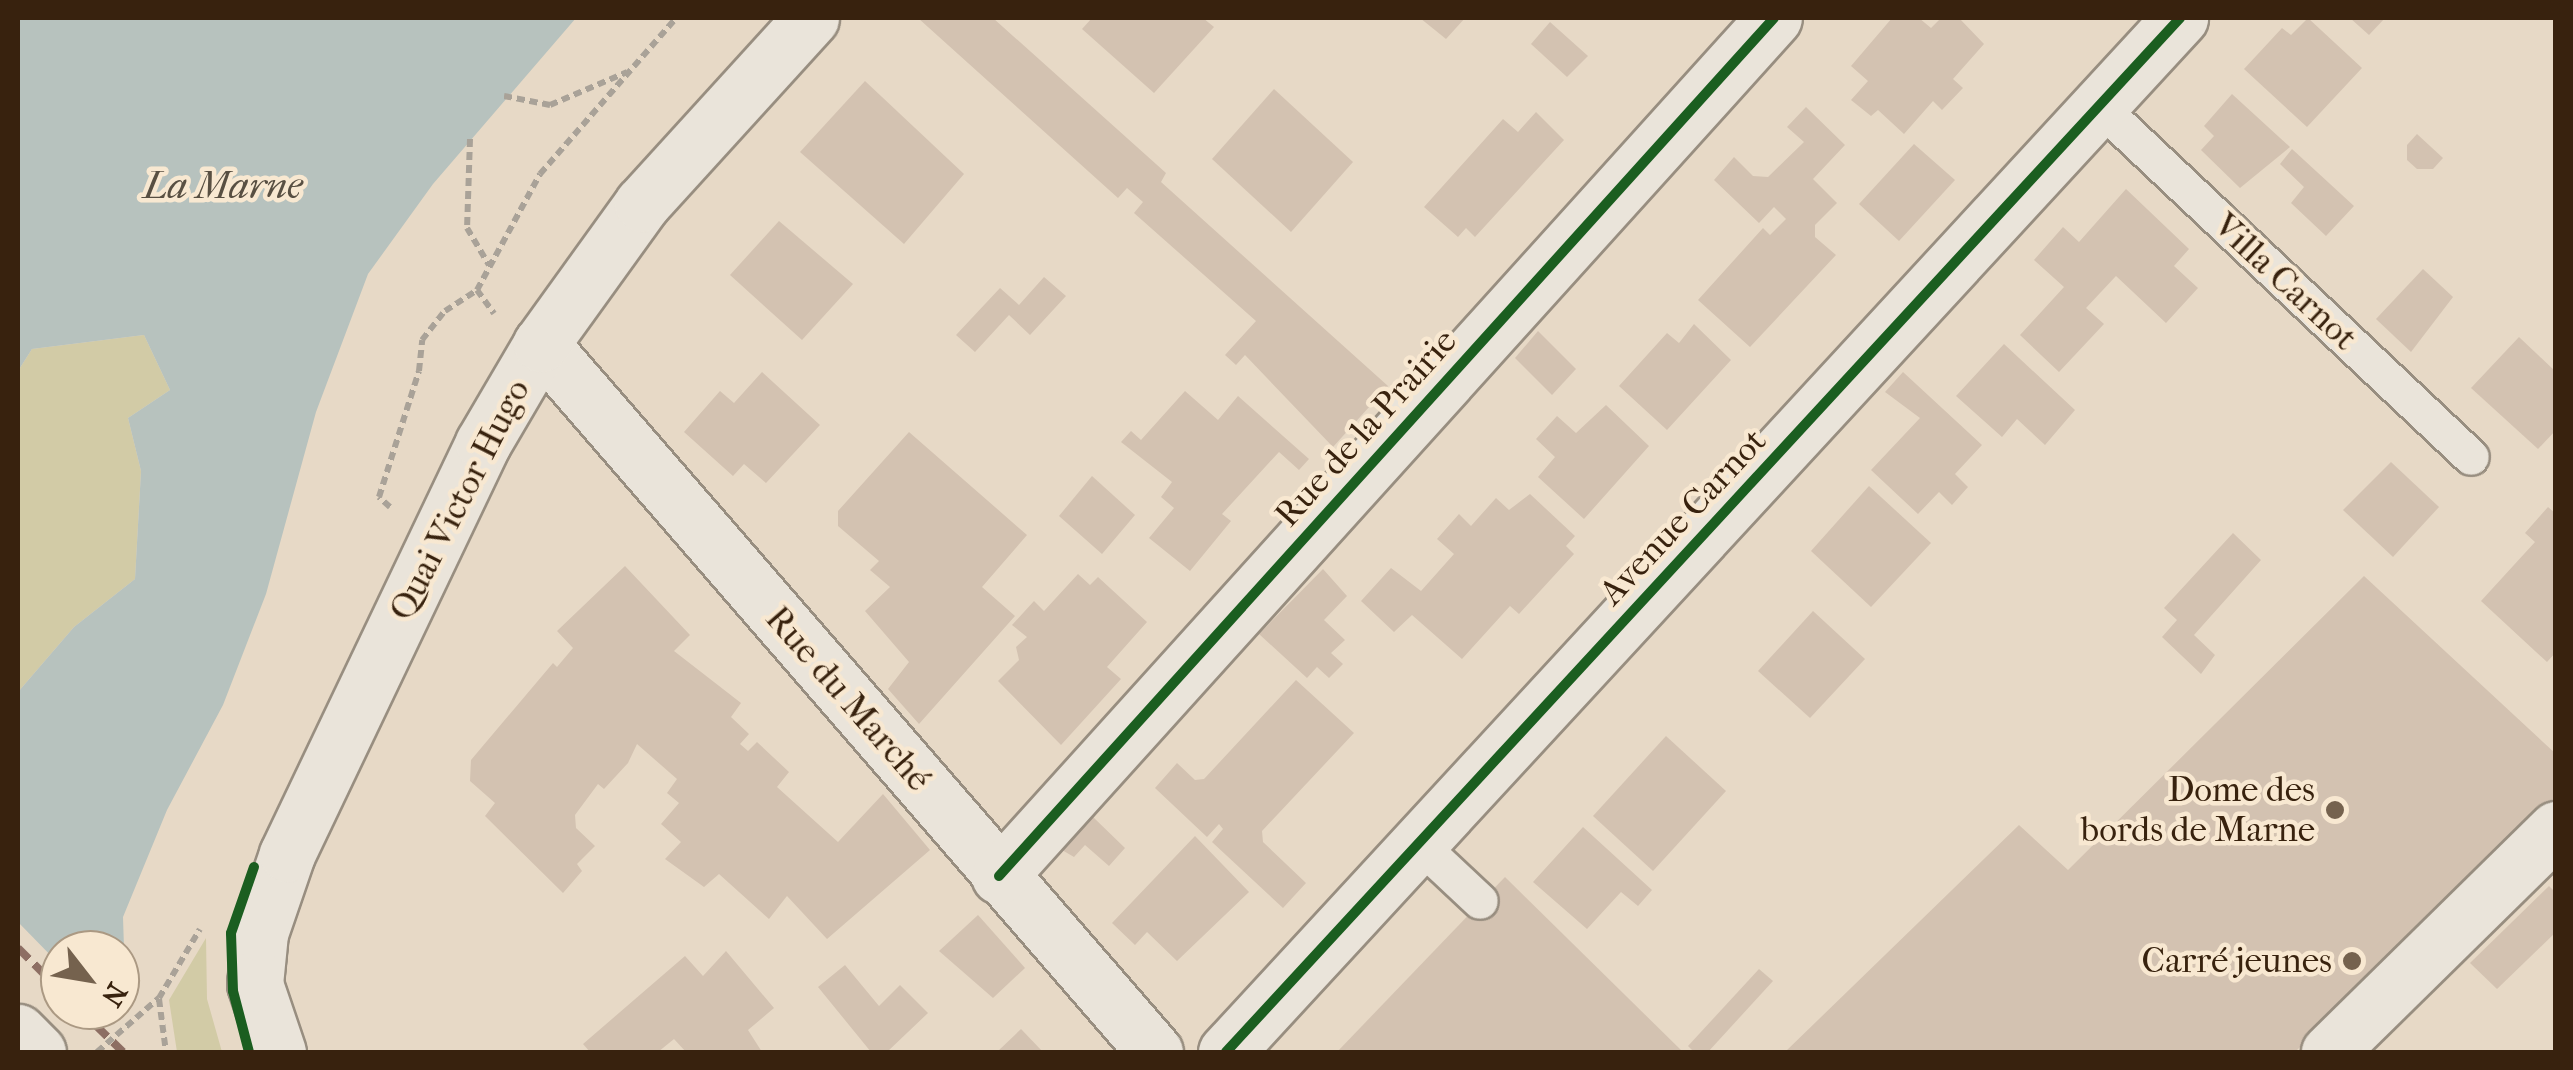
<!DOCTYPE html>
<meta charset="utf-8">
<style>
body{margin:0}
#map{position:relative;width:2573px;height:1070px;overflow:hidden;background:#e7d9c6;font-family:"IM FELL French Canon",serif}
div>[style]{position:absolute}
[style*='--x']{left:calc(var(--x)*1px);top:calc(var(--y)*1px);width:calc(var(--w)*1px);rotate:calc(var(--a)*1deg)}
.green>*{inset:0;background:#d2cba6}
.water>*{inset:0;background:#b7c2be}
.pier>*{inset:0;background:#e7d9c6}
.building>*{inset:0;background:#d3c2b1}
.path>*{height:6px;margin-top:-3px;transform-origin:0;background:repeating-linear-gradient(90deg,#a9a298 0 8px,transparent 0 13px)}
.roads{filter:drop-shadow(2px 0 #988e80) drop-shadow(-2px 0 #988e80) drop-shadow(0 2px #988e80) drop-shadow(0 -2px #988e80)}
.lane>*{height:35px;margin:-17.5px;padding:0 17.5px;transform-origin:17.5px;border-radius:17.5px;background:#eae4da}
.street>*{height:55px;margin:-27.5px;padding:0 27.5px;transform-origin:27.5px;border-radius:27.5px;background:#eae4da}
.secondary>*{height:55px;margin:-27.5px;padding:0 27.5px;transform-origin:27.5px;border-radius:27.5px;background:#eae4da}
.quiet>*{height:8px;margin-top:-4px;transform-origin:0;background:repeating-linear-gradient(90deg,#8d6e63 0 15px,transparent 0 23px)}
.cycleway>*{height:10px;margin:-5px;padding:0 5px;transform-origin:5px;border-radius:5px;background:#1b5e20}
.dots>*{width:28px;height:28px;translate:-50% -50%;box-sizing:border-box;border:5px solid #f8e8d1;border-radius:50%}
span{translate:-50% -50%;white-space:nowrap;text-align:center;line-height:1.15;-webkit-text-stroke:9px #f8e8d1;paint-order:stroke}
.street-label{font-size:35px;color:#38220e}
.poi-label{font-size:35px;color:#38220e}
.right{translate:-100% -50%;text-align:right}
.water-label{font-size:38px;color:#584f42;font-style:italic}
.frame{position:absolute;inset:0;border:20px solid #38220e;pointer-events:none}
.north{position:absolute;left:40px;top:930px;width:100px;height:100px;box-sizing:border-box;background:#f8e8d1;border:2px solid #ab9983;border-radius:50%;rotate:121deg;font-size:28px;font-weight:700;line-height:40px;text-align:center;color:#38220e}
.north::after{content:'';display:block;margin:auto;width:35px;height:45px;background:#75624e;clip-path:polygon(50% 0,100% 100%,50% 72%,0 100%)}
</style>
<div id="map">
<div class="green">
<div style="clip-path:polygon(144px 335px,170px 390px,128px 418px,141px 471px,135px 579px,74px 627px,18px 692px,18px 371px,32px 349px)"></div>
<div style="clip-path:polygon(206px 938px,207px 999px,222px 1052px,177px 1052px,169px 1000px)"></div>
</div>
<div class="water">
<div style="clip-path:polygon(18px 18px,576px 18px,433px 184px,368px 274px,316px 412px,266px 594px,223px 705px,167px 810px,123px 917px,125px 979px,120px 985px,120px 950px,60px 950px,60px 1010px,18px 1052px,18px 692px,74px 627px,135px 579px,141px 471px,128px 418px,170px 390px,144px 335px,32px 349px,18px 371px)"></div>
</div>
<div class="pier">
<div style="clip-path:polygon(18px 922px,60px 965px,60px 1010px,105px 1010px,71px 1052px,18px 1052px)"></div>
</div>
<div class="building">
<div style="clip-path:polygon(918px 18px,993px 18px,1166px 173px,1161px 182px,1388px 386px,1333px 447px,1245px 355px,1236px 365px,1225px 355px,1256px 321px,1134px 213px,1143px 202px,1127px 188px,1118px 198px)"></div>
<div style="clip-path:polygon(1092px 18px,1203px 18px,1214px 27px,1154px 93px,1082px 29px)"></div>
<div style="clip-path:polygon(1420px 18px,1465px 18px,1446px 39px)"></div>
<div style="clip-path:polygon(1892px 18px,1919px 18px,1931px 28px,1941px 18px,1959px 18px,1984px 44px,1953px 79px,1963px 88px,1942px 110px,1933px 101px,1904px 134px,1878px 110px,1871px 116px,1851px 100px,1868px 81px,1851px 66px)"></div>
<div style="clip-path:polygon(2308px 18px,2362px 68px,2307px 127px,2244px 69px,2282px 28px,2291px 35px)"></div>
<div style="clip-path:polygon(2350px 18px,2385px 18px,2369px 35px)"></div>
<div style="clip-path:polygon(1550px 22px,1588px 56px,1567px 77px,1531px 44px)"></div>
<div style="clip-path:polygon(865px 81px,964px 174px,904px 244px,800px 152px)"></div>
<div style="clip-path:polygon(1274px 89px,1353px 162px,1291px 232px,1212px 159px)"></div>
<div style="clip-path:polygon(2232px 94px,2290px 147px,2240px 188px,2201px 150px,2214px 136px,2204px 126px)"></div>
<div style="clip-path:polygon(1806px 107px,1845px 145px,1813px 179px,1837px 203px,1815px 225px,1815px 237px,1836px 255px,1750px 347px,1698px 300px,1763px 228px,1770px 235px,1786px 219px,1774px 207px,1759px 223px,1714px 180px,1734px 157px,1753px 176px,1768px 177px,1804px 142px,1787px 127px)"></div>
<div style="clip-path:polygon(1536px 112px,1564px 140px,1475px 237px,1466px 228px,1458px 237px,1424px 207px,1503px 119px,1518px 132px)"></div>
<div style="clip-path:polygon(2417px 134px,2443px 158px,2433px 169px,2417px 169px,2407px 160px,2407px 145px)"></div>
<div style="clip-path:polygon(1914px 144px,1955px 180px,1899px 241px,1859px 204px)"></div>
<div style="clip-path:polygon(2292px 149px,2354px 206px,2326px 236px,2291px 203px,2304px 187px,2280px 164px)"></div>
<div style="clip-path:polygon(2126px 189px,2189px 249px,2174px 266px,2198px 288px,2166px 323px,2116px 276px,2086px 308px,2104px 324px,2059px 372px,2020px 335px,2064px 287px,2034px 260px,2063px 227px,2079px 242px)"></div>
<div style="clip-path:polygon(779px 221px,853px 284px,802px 340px,730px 275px)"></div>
<div style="clip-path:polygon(2423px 269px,2453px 297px,2411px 352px,2376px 319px)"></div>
<div style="clip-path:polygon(1044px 277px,1066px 296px,1030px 335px,1009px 315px,975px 352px,956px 335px,1000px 288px,1019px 305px)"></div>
<div style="clip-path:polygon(1694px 324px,1731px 360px,1667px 430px,1619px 386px,1667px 333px,1679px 343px)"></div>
<div style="clip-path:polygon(1538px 331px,1576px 369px,1552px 395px,1515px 358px)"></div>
<div style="clip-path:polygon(2519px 337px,2556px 372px,2556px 430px,2538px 449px,2471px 388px)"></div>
<div style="clip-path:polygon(2004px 344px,2075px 410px,2045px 445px,2017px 419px,2002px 437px,1956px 396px)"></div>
<div style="clip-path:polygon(762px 372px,820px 425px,766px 483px,744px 464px,733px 476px,684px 432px,720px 391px,734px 403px)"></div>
<div style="clip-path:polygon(1903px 372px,1982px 445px,1955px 474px,1968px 487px,1952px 505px,1939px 492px,1918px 514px,1871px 470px,1920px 418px,1885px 392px)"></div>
<div style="clip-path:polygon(1185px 391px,1218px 420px,1238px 396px,1309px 459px,1299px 470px,1279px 452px,1222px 514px,1231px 521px,1190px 571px,1149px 538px,1174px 508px,1161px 497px,1172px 482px,1121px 442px,1131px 431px,1141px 440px)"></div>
<div style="clip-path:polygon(1606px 405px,1649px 446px,1584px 519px,1538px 477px,1555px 457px,1536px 439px,1557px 416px,1576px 433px)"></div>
<div style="clip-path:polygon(909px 432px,1027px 535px,982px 587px,1015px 616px,919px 724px,888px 689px,909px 662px,865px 611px,890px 587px,870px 570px,879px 561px,838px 526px,838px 511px)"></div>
<div style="clip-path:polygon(2391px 462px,2439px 507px,2393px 557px,2343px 510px)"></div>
<div style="clip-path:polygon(1092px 476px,1135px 515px,1102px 554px,1059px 516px)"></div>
<div style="clip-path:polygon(1869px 486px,1931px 543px,1871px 607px,1811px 551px)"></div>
<div style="clip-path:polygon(1530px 494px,1575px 536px,1566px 546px,1574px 554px,1519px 614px,1510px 606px,1462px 659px,1412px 615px,1394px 632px,1361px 601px,1391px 568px,1421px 591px,1454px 554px,1437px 539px,1459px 514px,1471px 526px,1496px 498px,1509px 510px)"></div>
<div style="clip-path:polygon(2548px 507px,2556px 514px,2556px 652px,2547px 662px,2481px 601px,2535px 542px,2525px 533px)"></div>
<div style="clip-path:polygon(2233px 533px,2261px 560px,2194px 635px,2215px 655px,2201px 674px,2162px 637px,2177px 620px,2164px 608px)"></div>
<div style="clip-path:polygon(625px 566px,690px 635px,674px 651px,741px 703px,731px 717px,749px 734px,740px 744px,748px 751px,757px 742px,789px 772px,777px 787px,838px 842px,883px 794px,930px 850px,827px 939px,787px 896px,769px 919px,719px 874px,704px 887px,665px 859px,681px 842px,661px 824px,679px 803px,667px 793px,677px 779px,637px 744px,628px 763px,604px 789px,598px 784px,575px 815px,576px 828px,595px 846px,577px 864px,582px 871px,563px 893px,485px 816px,495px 803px,470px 781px,471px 760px,553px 663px,557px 667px,573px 648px,557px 631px)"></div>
<div style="clip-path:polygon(1323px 569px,1347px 596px,1324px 620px,1345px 640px,1331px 653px,1343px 664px,1329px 678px,1317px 667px,1307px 678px,1259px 634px)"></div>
<div style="clip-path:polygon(1078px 574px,1090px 585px,1098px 577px,1147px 622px,1107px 667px,1121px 679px,1061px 745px,998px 681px,1019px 660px,1016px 647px,1027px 637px,1012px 625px,1034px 601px,1044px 611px)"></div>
<div style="clip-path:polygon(2364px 576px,2556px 754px,2556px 796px,2295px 1052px,1785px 1052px,2019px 825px,2068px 870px)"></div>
<div style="clip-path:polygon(1813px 611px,1865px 659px,1810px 718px,1758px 671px)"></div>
<div style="clip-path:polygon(1296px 680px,1354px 733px,1262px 831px,1263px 842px,1306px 883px,1283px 908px,1212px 842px,1223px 829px,1219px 824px,1207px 837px,1155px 788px,1177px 763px,1195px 780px,1204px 779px)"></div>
<div style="clip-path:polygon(1666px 736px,1726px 791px,1653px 871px,1593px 816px)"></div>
<div style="clip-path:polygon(1093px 817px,1125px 848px,1109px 866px,1085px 845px,1074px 857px,1062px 850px)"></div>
<div style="clip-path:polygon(1583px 827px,1652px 890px,1638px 906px,1621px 892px,1587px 929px,1533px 882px)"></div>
<div style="clip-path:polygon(1195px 836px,1249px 892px,1177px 961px,1147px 932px,1135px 945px,1112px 923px)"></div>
<div style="clip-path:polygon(1505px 877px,1683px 1052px,1337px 1052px)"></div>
<div style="clip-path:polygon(2549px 886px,2556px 893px,2556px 932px,2497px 989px,2470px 963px)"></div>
<div style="clip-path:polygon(978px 915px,1025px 968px,993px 998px,939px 951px)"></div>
<div style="clip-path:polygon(726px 951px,774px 1008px,748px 1030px,762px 1052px,686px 1052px,674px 1039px,658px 1052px,590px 1052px,583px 1044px,685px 956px,703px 976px)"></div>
<div style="clip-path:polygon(845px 965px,879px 1006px,900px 985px,928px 1013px,887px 1052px,871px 1052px,818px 987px)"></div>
<div style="clip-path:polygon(1759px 969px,1773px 981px,1708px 1052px,1694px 1052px,1688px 1046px)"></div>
<div style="clip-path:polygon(1021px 1029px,1043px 1052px,997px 1052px)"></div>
</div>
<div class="path">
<div style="--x:504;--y:96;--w:47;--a:11.1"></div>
<div style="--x:550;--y:105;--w:84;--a:-23.2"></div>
<div style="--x:470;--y:139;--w:89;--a:91.9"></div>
<div style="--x:467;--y:228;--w:43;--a:59.3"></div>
<div style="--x:477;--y:290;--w:29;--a:54"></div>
<div style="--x:390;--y:507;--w:15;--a:-138"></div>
<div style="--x:379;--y:497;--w:132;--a:-72.4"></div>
<div style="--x:419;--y:371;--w:31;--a:-84"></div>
<div style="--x:422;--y:340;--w:37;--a:-52"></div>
<div style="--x:445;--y:311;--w:38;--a:-33"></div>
<div style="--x:477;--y:290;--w:132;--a:-61.5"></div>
<div style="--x:540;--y:174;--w:207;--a:-48.9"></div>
<div style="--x:159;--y:999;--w:53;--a:82.5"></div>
<div style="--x:97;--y:1052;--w:82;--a:-41.1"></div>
<div style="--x:159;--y:998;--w:80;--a:-59.3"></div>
</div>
<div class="roads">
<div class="lane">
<div style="--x:2099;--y:106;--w:511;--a:43.34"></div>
<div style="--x:1419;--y:844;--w:83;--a:43.1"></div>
</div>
<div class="street">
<div style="--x:541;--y:344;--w:937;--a:49.07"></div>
<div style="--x:999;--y:876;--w:1156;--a:-47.91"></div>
<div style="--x:278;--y:1052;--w:72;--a:-108.7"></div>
<div style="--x:255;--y:984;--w:51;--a:-84.4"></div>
<div style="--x:260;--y:933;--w:83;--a:-71.1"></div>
<div style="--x:287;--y:854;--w:455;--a:-64.5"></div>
<div style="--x:483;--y:443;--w:115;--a:-59.6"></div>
<div style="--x:541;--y:344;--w:173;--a:-54.2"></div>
<div style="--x:642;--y:204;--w:251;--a:-47.7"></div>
<div style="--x:1226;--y:1052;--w:1407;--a:-47.3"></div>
<div style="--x:2329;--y:1052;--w:318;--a:-44.5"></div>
</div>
<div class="secondary">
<div style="--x:18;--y:1032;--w:28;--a:45"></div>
</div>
</div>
<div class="quiet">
<div style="--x:18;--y:948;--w:59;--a:45"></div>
<div style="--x:80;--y:1010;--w:60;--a:44.3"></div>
</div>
<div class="cycleway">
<div style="--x:999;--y:876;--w:1156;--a:-47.91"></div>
<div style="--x:249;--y:1052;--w:63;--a:-104.7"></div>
<div style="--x:233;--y:991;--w:58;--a:-92"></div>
<div style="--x:231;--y:933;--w:70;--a:-70.8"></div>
<div style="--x:1226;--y:1052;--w:1407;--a:-47.3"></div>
</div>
<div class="dots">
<div style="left:2335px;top:810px;background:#75624e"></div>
<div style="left:2352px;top:961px;background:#75624e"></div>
</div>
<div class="street-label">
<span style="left:2285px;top:282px;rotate:43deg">Villa Carnot</span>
<span style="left:1366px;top:428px;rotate:-48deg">Rue de la Prairie</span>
<span style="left:460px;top:500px;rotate:-63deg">Quai Victor Hugo</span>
<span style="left:1683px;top:517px;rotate:-47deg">Avenue Carnot</span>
<span style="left:848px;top:699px;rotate:49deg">Rue du Marché</span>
</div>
<div class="poi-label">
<span class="right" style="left:2315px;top:810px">Dome des<br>bords de Marne</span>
<span class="right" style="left:2332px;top:961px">Carré jeunes</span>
</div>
<div class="water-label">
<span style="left:223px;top:186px">La Marne</span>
</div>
<div class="frame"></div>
<div class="north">N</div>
</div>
